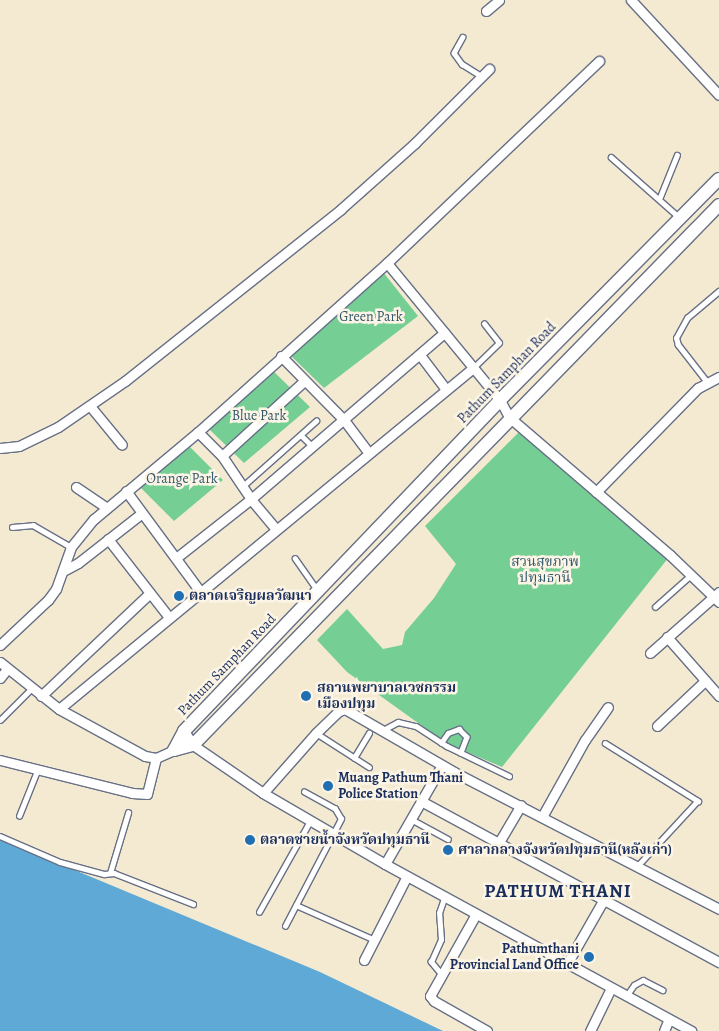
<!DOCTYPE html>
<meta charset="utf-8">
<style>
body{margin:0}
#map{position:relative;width:719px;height:1031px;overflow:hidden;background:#f4ead1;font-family:Alegreya,"Noto Serif Thai",serif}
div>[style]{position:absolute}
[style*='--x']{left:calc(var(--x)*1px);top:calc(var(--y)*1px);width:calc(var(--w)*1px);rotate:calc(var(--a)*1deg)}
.green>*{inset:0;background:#75cf95}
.water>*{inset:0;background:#5ea9d6}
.roads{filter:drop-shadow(1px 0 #677086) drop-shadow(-1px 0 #677086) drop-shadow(0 1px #677086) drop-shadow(0 -1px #677086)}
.lane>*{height:4.5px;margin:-2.25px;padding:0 2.25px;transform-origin:2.25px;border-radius:2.25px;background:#fff}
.street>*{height:9px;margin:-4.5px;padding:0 4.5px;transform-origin:4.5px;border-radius:4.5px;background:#fff}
.secondary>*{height:12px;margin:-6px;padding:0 6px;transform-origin:6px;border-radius:6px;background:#fff}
.dots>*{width:14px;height:14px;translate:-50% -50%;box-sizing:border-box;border:2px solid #fcf5e5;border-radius:50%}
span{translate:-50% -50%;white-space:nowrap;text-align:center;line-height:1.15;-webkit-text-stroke:5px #fcf5e5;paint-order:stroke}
.park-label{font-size:14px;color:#32576c}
.street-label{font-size:14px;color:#1b2f5e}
.poi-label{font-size:14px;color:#1b2f5e;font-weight:700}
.left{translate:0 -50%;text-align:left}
.right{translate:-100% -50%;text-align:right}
.district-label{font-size:19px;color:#1b2f5e;font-weight:700;letter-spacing:1px}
</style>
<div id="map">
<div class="green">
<div style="clip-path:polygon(383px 272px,418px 316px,324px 388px,286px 351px)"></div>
<div style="clip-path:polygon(270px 368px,310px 407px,244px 463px,207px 427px)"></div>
<div style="clip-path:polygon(520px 431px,669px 557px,502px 767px,446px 743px,347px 672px,317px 640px,347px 609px,383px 649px,402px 645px,405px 632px,434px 598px,456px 564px,425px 526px)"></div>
<div style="clip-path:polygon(184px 441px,223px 480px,174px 521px,137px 484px)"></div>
</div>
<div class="water">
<div style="clip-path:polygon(0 839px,320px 972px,443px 1031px,0 1031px)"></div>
</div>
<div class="roads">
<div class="lane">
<div style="--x:463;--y:37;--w:18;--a:119"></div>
<div style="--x:454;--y:53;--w:14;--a:54"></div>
<div style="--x:462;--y:64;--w:22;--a:32"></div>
<div style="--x:611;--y:157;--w:92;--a:41.5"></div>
<div style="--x:660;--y:197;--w:45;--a:-68"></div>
<div style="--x:473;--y:368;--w:36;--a:-44"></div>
<div style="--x:499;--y:343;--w:24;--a:-128"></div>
<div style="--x:706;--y:381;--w:46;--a:-127.9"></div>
<div style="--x:678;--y:345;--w:7;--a:-106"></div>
<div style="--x:676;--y:338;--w:23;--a:-61"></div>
<div style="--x:687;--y:318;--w:42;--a:-40.2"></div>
<div style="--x:301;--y:435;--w:16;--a:45"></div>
<div style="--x:243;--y:486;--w:98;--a:-41.7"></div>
<div style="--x:12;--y:527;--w:21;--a:-5"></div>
<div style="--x:33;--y:525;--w:44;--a:30.1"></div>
<div style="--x:295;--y:558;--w:38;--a:55"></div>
<div style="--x:655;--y:607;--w:48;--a:-41.6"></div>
<div style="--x:0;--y:720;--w:44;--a:-45"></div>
<div style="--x:383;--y:730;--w:17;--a:-28"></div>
<div style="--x:398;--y:722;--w:18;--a:13"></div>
<div style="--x:416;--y:726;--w:37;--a:33"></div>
<div style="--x:447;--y:746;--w:69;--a:25.8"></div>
<div style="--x:316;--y:733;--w:63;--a:32.7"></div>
<div style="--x:441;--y:743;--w:12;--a:-55"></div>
<div style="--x:448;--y:733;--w:12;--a:-20"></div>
<div style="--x:459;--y:729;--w:11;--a:45"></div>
<div style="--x:467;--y:737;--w:17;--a:111"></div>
<div style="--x:605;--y:743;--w:110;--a:31.9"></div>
<div style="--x:698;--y:801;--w:87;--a:132.7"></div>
<div style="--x:354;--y:758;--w:29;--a:-59"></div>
<div style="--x:19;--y:816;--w:48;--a:-68.2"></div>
<div style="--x:411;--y:819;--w:42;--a:28.4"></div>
<div style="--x:0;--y:836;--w:65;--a:23.4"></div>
<div style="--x:60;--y:862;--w:46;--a:15.3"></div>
<div style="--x:104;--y:874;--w:10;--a:-6"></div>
<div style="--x:114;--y:873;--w:85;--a:21.4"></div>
<div style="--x:110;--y:873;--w:63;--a:-73.3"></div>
<div style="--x:296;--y:905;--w:86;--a:23.9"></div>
<div style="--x:259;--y:912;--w:104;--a:-60.7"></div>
<div style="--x:285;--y:926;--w:121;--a:-62.4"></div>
<div style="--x:341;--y:819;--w:12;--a:-121"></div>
<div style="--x:335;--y:809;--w:35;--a:-151"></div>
<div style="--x:441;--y:974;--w:16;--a:-130"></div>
<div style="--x:431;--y:962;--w:24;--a:-66"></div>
<div style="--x:441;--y:940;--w:27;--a:-94"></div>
<div style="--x:439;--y:913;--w:18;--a:-71"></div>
<div style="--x:627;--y:995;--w:12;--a:-55"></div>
<div style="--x:634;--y:985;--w:10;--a:-29"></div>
<div style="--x:643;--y:980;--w:22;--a:27"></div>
</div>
<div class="street">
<div style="--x:631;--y:0;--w:129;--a:47.2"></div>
<div style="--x:486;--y:11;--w:17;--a:-40"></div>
<div style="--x:387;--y:263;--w:178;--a:50.5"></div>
<div style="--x:500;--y:400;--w:19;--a:62"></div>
<div style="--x:509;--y:417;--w:212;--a:40.6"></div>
<div style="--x:670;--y:555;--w:68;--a:43.8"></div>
<div style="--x:420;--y:355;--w:41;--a:52.9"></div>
<div style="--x:281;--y:356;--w:90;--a:45.5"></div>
<div style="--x:344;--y:420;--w:40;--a:53"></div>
<div style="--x:90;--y:406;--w:50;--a:50.6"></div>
<div style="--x:0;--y:448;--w:19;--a:-6"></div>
<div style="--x:19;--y:446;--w:43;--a:-26"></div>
<div style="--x:58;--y:427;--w:81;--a:-34.5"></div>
<div style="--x:125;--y:381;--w:276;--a:-38.5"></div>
<div style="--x:341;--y:209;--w:99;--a:-41.7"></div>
<div style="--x:415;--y:143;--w:105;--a:-45"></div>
<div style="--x:222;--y:456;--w:111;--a:-42.4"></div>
<div style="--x:76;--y:487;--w:37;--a:34"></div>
<div style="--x:126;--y:491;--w:123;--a:53.6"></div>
<div style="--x:596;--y:492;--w:146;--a:-45.6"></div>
<div style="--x:698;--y:388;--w:24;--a:-28"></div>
<div style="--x:275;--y:528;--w:38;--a:-130"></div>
<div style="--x:251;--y:499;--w:255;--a:-40.7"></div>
<div style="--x:108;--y:539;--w:98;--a:52.1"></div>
<div style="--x:176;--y:558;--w:95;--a:-38.2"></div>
<div style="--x:251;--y:499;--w:52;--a:-124"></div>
<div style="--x:222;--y:456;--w:34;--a:-135"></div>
<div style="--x:63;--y:571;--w:17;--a:-28"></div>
<div style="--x:78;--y:563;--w:81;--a:-38"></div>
<div style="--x:667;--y:637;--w:79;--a:48.6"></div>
<div style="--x:0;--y:645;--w:66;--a:-43.2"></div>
<div style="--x:48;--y:600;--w:14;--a:-54"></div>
<div style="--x:56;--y:589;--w:45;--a:-70.3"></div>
<div style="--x:71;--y:547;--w:36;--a:-51"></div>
<div style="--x:94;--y:519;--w:136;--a:-39.9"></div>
<div style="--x:198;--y:432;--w:254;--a:-41.8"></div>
<div style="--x:387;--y:263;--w:293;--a:-43.6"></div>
<div style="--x:650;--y:653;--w:92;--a:-41.5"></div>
<div style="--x:0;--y:662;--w:75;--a:38.5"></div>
<div style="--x:59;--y:709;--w:98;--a:28.7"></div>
<div style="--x:145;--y:756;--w:11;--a:10"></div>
<div style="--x:156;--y:758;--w:20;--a:-24"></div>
<div style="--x:0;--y:678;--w:11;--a:-52"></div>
<div style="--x:41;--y:696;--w:149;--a:-43.4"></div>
<div style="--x:59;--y:709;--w:536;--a:-39.48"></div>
<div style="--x:657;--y:726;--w:66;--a:-43.2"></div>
<div style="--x:184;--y:731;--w:17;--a:57"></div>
<div style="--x:193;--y:745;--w:85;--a:34.4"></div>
<div style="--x:263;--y:793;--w:141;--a:30.2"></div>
<div style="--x:385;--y:864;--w:349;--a:28.6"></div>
<div style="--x:0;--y:760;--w:136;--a:14"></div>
<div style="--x:132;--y:793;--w:15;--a:4"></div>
<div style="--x:147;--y:794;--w:37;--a:-76"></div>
<div style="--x:263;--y:793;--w:80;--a:-48.5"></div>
<div style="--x:316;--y:733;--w:32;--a:-44"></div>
<div style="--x:339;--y:711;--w:6;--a:-18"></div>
<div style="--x:345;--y:709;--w:126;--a:30"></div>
<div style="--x:454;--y:772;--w:298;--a:27.3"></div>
<div style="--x:421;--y:801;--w:339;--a:28.4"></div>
<div style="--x:543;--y:815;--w:86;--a:-60.8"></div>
<div style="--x:585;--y:740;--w:40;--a:-55.1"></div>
<div style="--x:498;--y:844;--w:45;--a:-59.5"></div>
<div style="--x:385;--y:864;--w:114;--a:-60.1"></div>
<div style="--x:476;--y:914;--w:94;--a:119.3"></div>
<div style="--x:430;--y:996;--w:6;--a:51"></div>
<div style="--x:434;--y:1001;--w:61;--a:29.5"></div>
<div style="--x:364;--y:960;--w:94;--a:-62.9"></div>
<div style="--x:568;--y:962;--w:70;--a:-60.2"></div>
<div style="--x:590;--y:1031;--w:48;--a:-64"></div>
<div style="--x:664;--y:1031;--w:11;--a:-68"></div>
</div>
<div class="secondary">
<div style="--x:174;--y:750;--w:21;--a:-62"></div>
<div style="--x:184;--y:731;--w:458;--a:-46.3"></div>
<div style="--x:500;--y:400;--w:311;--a:-45.3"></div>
<div style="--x:174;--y:750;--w:20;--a:-15"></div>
<div style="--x:193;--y:745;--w:754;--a:-45.75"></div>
</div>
</div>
<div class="dots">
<div style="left:179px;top:596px;background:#1f6fb2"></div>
<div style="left:306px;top:696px;background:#1f6fb2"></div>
<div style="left:328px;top:786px;background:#1f6fb2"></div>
<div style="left:250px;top:840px;background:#1f6fb2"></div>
<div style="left:448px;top:850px;background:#1f6fb2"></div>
<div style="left:589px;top:957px;background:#1f6fb2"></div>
</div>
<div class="park-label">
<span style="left:371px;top:317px">Green Park</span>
<span style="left:259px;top:416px">Blue Park</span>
<span style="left:182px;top:479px">Orange Park</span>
<span style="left:545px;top:570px">สวนสุขภาพ<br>ปทุมธานี</span>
</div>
<div class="street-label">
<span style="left:507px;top:373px;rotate:-46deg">Pathum Samphan Road</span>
<span style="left:227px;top:665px;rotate:-46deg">Pathum Samphan Road</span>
</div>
<div class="poi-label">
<span class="left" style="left:189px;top:596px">ตลาดเจริญผลวัฒนา</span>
<span class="left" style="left:317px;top:696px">สถานพยาบาลเวชกรรม<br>เมืองปทุม</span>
<span class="left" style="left:338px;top:786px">Muang Pathum Thani<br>Police Station</span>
<span class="left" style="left:260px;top:840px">ตลาดชายน้ำจังหวัดปทุมธานี</span>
<span class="left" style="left:458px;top:850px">ศาลากลางจังหวัดปทุมธานี(หลังเก่า)</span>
<span class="right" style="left:579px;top:957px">Pathumthani<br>Provincial Land Office</span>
</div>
<div class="district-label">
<span style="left:558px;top:892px">PATHUM THANI</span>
</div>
</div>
